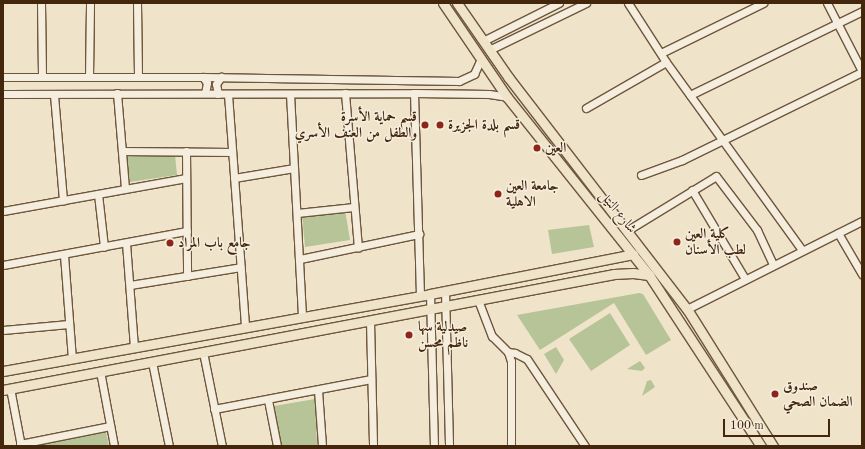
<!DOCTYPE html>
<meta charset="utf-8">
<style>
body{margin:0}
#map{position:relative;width:865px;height:449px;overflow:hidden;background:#efe4ca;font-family:"Old Standard TT",Amiri,serif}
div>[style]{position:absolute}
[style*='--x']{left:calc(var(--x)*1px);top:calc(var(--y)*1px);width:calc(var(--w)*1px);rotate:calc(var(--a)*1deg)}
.green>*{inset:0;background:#b7c498}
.roads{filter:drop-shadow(1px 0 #6e563c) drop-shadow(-1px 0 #6e563c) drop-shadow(0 1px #6e563c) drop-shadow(0 -1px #6e563c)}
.minor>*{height:7px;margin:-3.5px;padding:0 3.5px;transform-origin:3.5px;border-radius:3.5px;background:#f5eddd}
.major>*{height:9px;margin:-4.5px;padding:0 4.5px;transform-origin:4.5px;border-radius:4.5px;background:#efe4ca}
.dots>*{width:11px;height:11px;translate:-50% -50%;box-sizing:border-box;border:2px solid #f5eddd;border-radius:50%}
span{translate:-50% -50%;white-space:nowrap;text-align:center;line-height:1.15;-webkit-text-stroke:3px #f5eddd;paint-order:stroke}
.poi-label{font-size:14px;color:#43260c;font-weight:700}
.right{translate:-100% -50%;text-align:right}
.left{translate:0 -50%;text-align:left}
.street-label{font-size:14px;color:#43260c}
.frame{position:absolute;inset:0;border:4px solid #43260c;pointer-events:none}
.scale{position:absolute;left:723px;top:419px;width:107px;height:18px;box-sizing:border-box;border:2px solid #43260c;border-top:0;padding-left:5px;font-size:12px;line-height:14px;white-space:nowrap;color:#43260c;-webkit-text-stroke:3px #f5eddd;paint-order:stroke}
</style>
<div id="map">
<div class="green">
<div style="clip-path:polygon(175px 155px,177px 175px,130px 182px,126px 156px)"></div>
<div style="clip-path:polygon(345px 210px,350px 240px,305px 247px,302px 215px)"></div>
<div style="clip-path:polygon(589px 225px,594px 247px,552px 254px,548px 230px)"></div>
<div style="clip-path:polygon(639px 293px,643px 294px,671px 340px,646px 355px,614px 303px,540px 350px,517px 315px)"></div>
<div style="clip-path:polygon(610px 313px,630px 345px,591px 371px,569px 339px)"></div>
<div style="clip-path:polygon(556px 347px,564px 360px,556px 374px,544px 354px)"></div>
<div style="clip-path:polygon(640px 361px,645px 368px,642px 371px,627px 369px)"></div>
<div style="clip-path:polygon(651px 380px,655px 387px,642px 396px,647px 381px)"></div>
<div style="clip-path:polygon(315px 399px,317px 446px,281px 446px,274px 406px)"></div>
<div style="clip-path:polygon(106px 432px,109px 446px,28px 446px)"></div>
</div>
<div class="roads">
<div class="minor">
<div style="--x:41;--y:3;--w:74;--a:89.2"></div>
<div style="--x:137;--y:3;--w:73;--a:89.2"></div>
<div style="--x:628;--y:3;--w:70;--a:57.2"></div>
<div style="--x:666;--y:62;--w:232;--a:54.1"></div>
<div style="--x:827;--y:3;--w:76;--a:62.8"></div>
<div style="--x:483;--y:41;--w:85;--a:-26.6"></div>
<div style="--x:489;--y:50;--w:108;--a:-25.9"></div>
<div style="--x:661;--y:53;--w:114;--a:-26.1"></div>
<div style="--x:3;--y:77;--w:200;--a:0"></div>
<div style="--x:203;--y:77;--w:256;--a:0.9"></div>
<div style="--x:459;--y:81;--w:17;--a:-25"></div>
<div style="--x:474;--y:74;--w:17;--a:-65"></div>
<div style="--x:89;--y:77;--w:74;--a:-89.2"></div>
<div style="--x:203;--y:77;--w:7;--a:56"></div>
<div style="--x:207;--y:83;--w:10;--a:101"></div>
<div style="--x:117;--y:93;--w:96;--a:85.2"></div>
<div style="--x:345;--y:93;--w:155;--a:85.2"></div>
<div style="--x:414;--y:93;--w:202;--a:88.3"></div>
<div style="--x:3;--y:94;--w:411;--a:-0.1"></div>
<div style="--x:414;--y:93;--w:75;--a:0.8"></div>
<div style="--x:489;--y:94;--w:18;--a:9"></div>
<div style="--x:218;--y:94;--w:10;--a:-101"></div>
<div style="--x:216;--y:84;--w:9;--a:-54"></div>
<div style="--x:228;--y:94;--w:233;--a:85.8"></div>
<div style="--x:290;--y:94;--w:223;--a:86.9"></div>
<div style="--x:54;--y:95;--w:106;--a:85.1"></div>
<div style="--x:690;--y:95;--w:191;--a:-26"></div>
<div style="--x:586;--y:108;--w:92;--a:-29.9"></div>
<div style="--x:122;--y:151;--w:110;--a:0.5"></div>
<div style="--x:186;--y:151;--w:125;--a:89.5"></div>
<div style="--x:641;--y:175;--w:44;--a:-20.1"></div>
<div style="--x:682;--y:160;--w:200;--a:-26.1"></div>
<div style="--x:234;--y:178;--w:61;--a:-9.5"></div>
<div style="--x:692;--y:190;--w:104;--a:59.2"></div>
<div style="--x:98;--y:194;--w:53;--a:83.5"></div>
<div style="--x:3;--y:211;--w:186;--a:-10.2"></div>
<div style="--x:297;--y:213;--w:57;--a:-6"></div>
<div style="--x:628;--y:230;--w:103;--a:-31.5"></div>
<div style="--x:716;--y:176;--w:68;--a:52.8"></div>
<div style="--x:757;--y:230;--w:38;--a:65"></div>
<div style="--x:838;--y:233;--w:48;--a:59.7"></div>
<div style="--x:126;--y:243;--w:103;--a:85.6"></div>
<div style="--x:64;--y:255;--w:103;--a:85.6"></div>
<div style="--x:300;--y:259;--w:122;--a:-11.9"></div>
<div style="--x:3;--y:265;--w:187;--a:-10.5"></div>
<div style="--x:130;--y:285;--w:112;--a:-9.2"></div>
<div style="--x:445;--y:291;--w:155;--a:88.5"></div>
<div style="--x:430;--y:294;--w:152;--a:88.5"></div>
<div style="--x:478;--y:300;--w:39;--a:69"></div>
<div style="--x:492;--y:336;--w:23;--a:45"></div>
<div style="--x:508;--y:352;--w:9;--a:72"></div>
<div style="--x:511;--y:361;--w:85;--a:90"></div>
<div style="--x:687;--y:309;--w:196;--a:-26.7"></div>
<div style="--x:370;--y:321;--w:125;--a:88.6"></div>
<div style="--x:3;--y:330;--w:66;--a:-5.2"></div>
<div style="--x:203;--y:352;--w:96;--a:78.6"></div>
<div style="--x:508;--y:352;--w:7;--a:8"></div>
<div style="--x:515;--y:353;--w:13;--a:27"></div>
<div style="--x:527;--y:359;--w:105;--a:56.3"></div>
<div style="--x:152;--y:362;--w:86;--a:78.6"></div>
<div style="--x:100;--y:371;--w:76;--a:79.4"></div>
<div style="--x:10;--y:388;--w:59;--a:79.3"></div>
<div style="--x:318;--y:390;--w:56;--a:85.9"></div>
<div style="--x:268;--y:400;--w:47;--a:78.9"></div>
<div style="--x:214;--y:409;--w:160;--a:-10.8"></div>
<div style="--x:20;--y:444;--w:92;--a:-11.3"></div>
</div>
<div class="major">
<div style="--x:443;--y:3;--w:114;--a:55.8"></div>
<div style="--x:507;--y:97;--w:228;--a:51.4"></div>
<div style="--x:649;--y:275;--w:204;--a:56.8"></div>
<div style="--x:457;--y:3;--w:91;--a:55.3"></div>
<div style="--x:509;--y:78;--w:292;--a:52.4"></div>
<div style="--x:687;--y:309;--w:162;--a:57.9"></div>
<div style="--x:3;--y:371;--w:434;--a:-10.2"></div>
<div style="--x:430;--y:294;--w:207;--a:-11.1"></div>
<div style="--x:3;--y:390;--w:622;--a:-10.75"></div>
<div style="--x:614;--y:274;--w:19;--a:-3"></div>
<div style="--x:633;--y:273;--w:16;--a:7"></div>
</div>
</div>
<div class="dots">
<div style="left:425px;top:125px;background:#8f2418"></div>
<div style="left:440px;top:125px;background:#8f2418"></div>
<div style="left:537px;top:148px;background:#8f2418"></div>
<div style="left:498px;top:194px;background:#8f2418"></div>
<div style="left:677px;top:242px;background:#8f2418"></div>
<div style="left:170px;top:243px;background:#8f2418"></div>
<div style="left:409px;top:335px;background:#8f2418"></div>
<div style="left:775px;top:394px;background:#8f2418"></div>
</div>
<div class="poi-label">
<span class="right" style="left:417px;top:125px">قسم حماية الأسرة<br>والطفل من العنف الأسري</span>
<span class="left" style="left:448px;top:125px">قسم بلدة الجزيرة</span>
<span class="left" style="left:545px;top:148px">العين</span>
<span class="left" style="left:506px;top:194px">جامعة العين<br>الاهلية</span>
<span class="left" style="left:685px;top:242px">كلية العين<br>لطب الأسنان</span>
<span class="left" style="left:178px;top:243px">جامع باب المراد</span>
<span class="left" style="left:418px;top:335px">صيدلية سها<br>ناظم محسن</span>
<span class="left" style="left:783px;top:394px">صندوق<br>الضمان الصحي</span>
</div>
<div class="street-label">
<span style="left:618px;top:212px;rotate:51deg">شارع النيل</span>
</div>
<div class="frame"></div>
<div class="scale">100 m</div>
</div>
